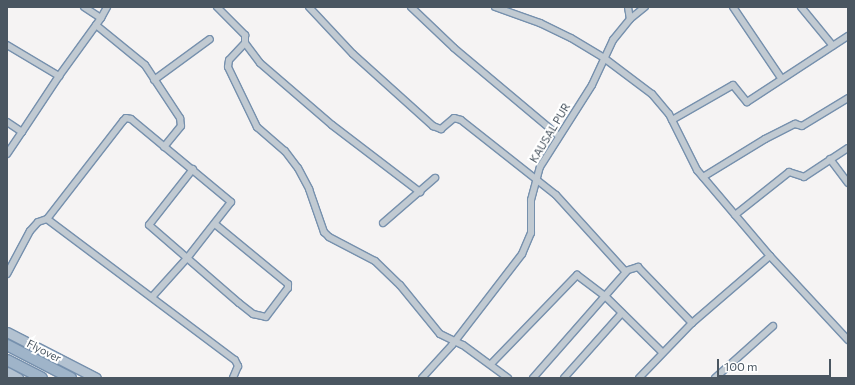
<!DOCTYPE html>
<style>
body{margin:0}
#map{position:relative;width:855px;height:385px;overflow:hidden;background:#f5f3f3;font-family:Commissioner,sans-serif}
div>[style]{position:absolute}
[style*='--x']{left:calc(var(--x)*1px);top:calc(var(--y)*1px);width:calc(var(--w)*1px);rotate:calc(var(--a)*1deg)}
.roads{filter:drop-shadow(1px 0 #7690ad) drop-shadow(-1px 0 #7690ad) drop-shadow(0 1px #7690ad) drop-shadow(0 -1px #7690ad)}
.minor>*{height:6px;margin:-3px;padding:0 3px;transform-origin:3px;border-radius:3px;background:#c1cad2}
.primary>*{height:9px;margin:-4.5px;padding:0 4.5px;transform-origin:4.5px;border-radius:4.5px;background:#b3c2d1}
.trunk>*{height:10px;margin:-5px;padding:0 5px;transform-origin:5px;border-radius:5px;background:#9fb4c9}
span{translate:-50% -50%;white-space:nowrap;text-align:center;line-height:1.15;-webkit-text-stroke:4px #fff;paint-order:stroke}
.street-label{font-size:11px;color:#4a5661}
.frame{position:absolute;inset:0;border:8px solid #4a5661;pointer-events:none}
.scale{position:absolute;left:717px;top:359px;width:114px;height:18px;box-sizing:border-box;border:2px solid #4a5661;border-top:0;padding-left:5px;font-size:12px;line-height:14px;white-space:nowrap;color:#4a5661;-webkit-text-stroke:3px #fff;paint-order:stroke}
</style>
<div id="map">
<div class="roads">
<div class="minor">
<div style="--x:84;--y:7;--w:20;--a:33"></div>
<div style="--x:101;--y:18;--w:13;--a:-61"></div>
<div style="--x:217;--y:7;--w:40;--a:45"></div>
<div style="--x:245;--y:35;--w:8;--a:90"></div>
<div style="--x:245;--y:43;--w:25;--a:53"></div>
<div style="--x:260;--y:63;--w:95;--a:40.7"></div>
<div style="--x:332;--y:125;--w:111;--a:37.3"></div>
<div style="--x:309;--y:7;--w:64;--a:46.9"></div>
<div style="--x:353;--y:54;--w:108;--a:42"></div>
<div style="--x:433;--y:126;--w:9;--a:21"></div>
<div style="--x:441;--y:129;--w:17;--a:-40"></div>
<div style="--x:454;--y:118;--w:7;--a:16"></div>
<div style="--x:461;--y:120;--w:121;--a:38.3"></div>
<div style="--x:556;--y:195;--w:103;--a:47.8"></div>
<div style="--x:625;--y:271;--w:14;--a:-17"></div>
<div style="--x:638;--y:267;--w:78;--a:46"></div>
<div style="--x:411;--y:7;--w:59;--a:43.6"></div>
<div style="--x:454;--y:48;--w:137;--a:40"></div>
<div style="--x:495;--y:7;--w:48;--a:19.6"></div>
<div style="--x:540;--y:23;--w:34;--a:26"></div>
<div style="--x:571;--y:38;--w:39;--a:31"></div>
<div style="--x:604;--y:58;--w:60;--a:36.9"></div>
<div style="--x:652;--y:94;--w:26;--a:50"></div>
<div style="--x:669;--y:114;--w:63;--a:63.4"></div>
<div style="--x:697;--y:170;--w:113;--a:49.7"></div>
<div style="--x:770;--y:256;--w:115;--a:47.1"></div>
<div style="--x:628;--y:7;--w:12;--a:81"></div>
<div style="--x:733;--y:7;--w:86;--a:55.9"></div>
<div style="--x:801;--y:7;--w:50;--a:50.6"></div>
<div style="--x:96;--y:25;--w:63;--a:39.2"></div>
<div style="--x:145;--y:65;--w:64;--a:56.6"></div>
<div style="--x:180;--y:118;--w:8;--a:83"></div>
<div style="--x:181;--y:126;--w:27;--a:129"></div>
<div style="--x:245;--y:43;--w:23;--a:133"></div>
<div style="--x:229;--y:60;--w:7;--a:98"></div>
<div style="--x:228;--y:67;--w:67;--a:64.2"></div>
<div style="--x:257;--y:127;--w:37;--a:41"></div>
<div style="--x:285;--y:151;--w:21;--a:53"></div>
<div style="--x:298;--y:168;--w:24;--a:62"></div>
<div style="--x:309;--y:189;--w:46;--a:70.8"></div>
<div style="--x:324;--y:232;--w:7;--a:45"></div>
<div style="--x:329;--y:237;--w:52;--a:27.6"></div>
<div style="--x:375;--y:261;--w:35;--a:44"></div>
<div style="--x:400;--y:285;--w:63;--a:50.8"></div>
<div style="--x:440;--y:334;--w:25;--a:26"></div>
<div style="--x:463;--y:345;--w:56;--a:36.3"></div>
<div style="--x:7;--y:45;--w:61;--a:30.8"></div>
<div style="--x:59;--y:76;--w:67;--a:123.5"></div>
<div style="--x:22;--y:132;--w:18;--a:-146"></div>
<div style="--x:59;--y:76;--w:72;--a:-54.1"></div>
<div style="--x:154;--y:80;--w:69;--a:-36.2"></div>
<div style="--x:672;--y:120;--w:70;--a:-29.8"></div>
<div style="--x:733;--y:85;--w:22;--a:51"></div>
<div style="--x:747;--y:102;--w:121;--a:-33.2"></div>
<div style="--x:7;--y:154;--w:27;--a:-56"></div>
<div style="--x:830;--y:159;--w:30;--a:53"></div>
<div style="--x:193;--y:169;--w:71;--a:128.2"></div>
<div style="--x:149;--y:225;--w:119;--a:40.9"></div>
<div style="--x:239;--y:303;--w:18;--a:38"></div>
<div style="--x:253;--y:314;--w:13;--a:13"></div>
<div style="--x:266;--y:317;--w:36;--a:-53"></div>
<div style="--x:288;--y:288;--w:4;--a:-90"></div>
<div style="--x:288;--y:284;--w:94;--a:-140.6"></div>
<div style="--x:703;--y:177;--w:73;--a:-31.5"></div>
<div style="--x:765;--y:139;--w:34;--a:-27"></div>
<div style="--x:795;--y:124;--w:7;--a:16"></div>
<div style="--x:802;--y:126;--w:54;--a:-31.3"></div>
<div style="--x:735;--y:215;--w:69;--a:-38.5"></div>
<div style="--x:789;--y:172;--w:16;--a:18"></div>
<div style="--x:804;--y:177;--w:53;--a:-33.4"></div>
<div style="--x:47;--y:219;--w:124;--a:-52.2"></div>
<div style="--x:123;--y:121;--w:4;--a:-45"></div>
<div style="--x:126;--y:118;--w:5;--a:11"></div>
<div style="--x:131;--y:119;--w:130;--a:39.7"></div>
<div style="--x:231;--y:202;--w:70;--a:128"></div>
<div style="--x:188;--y:257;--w:54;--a:132"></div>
<div style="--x:383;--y:223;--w:69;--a:-40.9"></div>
<div style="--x:7;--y:274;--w:49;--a:-61.9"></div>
<div style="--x:30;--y:231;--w:12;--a:-48"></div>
<div style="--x:38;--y:222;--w:9;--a:-18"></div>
<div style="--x:47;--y:219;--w:235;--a:36.9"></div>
<div style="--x:235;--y:360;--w:7;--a:63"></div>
<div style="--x:238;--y:366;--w:13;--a:113"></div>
<div style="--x:491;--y:364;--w:124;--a:-46"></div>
<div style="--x:577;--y:275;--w:35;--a:37"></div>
<div style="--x:605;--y:296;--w:80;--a:44.5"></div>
<div style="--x:422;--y:378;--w:45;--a:-47.7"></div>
<div style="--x:452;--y:345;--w:115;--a:-52.4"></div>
<div style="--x:522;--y:254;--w:23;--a:-67"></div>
<div style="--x:531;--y:233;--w:33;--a:-90"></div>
<div style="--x:531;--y:200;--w:34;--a:-75"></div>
<div style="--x:540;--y:167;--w:97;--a:-57.6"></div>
<div style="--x:592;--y:85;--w:50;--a:-65"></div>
<div style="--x:613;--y:40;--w:27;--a:-51"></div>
<div style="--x:630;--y:19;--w:19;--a:-39"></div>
<div style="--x:533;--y:378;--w:142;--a:-48.7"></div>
<div style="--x:564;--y:378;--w:87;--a:-48.3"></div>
<div style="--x:639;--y:378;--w:76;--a:-46.1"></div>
<div style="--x:692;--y:323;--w:103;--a:-40.7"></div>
<div style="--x:715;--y:378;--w:78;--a:-41.9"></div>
</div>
<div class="primary">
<div style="--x:7;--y:332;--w:100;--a:27.3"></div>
<div style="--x:7;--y:372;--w:13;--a:29"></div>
</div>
<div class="trunk">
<div style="--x:7;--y:345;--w:72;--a:27.3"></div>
<div style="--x:7;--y:360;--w:39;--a:27"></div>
</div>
</div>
<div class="street-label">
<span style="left:550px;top:133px;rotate:-59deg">KAUSAL PUR</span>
<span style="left:44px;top:351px;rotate:27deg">Flyover</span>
</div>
<div class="frame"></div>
<div class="scale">100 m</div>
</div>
